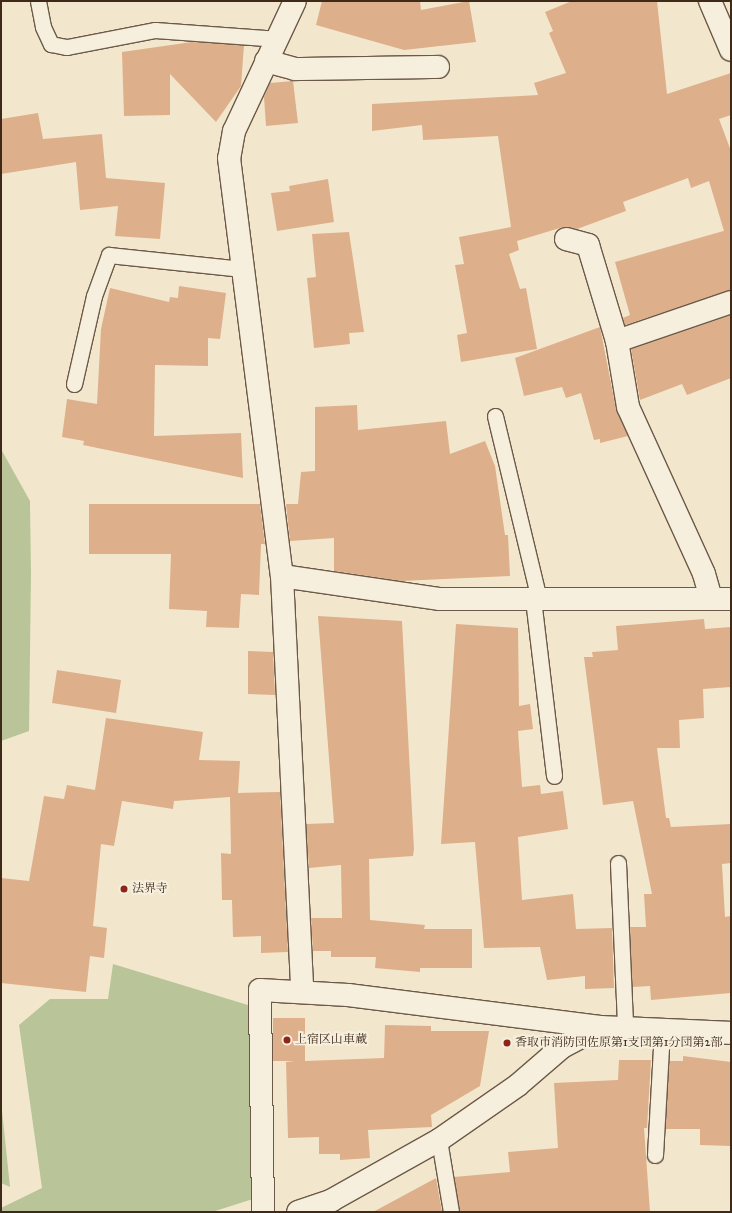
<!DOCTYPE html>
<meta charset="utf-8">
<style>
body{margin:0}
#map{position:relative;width:732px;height:1213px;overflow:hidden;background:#f2e7cd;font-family:"IM FELL Great Primer","Noto Serif JP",serif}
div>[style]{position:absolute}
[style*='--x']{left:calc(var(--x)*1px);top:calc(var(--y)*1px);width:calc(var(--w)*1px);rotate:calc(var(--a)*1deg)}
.green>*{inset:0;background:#b9c599}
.building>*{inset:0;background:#deaf8b}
.roads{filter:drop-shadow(1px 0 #6c5947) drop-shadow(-1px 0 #6c5947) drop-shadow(0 1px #6c5947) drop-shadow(0 -1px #6c5947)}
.lane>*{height:15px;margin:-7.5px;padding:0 7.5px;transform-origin:7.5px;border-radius:7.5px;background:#f7efde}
.street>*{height:22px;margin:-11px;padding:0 11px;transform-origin:11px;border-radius:11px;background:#f7efde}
.secondary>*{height:22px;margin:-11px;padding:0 11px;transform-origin:11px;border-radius:11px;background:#f7efde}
.dots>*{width:11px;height:11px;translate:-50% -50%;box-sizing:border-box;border:2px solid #f7efde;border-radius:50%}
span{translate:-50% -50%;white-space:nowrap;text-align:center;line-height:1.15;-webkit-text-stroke:4px #f7efde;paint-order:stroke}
.poi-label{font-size:12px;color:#3f2a1a}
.left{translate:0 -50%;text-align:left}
.frame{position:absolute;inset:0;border:2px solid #3f2a1a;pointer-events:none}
</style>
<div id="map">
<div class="green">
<div style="clip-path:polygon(1px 449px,30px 501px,31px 574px,29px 731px,1px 741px)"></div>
<div style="clip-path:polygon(113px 964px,248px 1005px,256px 1198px,212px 1212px,1px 1212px,1px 1208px,42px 1188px,19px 1025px,50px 999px,108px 999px)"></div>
<div style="clip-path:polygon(1px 1101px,10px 1187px,1px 1183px)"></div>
</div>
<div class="building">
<div style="clip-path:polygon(322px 1px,420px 1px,421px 10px,469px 1px,476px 42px,404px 50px,316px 25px)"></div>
<div style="clip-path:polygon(572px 1px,657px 1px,667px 94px,731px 73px,731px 115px,719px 119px,731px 151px,731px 290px,625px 325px,623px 318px,630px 315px,615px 262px,727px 230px,724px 231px,709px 181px,691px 188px,688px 178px,623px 202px,626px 211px,577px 229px,563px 227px,517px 241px,519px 250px,509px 254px,520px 289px,526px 288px,537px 349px,461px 362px,457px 335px,467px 333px,455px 265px,464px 264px,459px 237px,511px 227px,498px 136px,423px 140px,422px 125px,372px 131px,372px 104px,538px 95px,534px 83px,566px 73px,549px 33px,553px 31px,545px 12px)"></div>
<div style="clip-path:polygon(192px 42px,244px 45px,241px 86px,216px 122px,170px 74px,170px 115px,124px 116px,122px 52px)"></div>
<div style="clip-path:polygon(293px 81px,298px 123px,266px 126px,264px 97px,270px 83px)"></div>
<div style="clip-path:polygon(38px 113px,43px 139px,102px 134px,106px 178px,165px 183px,160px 239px,115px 236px,118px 206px,80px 210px,76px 162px,1px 174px,1px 119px)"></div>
<div style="clip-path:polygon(328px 179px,334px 222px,277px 231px,271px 193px,290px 191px,289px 186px)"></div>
<div style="clip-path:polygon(349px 232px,364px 332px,349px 333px,350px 344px,314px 348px,307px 278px,316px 277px,312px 234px)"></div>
<div style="clip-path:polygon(179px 286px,226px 293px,220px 339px,208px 338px,208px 366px,155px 365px,154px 436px,241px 433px,243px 478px,83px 445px,84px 441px,62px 437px,67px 399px,97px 404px,101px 329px,110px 288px,169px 302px,170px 297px,178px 298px)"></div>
<div style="clip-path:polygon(731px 315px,731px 378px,687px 395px,682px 384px,640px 400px,631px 349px)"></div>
<div style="clip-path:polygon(600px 327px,616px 409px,628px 436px,600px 443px,600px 439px,594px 440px,581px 393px,566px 398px,562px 387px,524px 396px,515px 358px)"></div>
<div style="clip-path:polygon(357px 405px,358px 430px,446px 421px,450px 454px,485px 441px,495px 466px,505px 535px,508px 535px,510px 576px,401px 581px,334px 571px,334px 538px,290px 541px,286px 504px,298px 504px,301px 472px,315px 471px,315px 407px)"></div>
<div style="clip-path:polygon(89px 504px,260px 504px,265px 544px,261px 544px,259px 595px,241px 594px,239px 628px,206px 627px,207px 611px,169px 609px,171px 554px,89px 554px)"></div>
<div style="clip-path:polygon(318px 616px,402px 621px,414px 849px,413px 856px,369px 859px,370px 920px,425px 925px,424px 929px,472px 929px,472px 968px,420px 968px,420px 972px,375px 968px,376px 957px,331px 957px,331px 951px,313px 951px,311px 918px,342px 918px,341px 865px,309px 868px,306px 824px,334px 823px)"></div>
<div style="clip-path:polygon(704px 619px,705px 629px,731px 627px,731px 687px,703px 689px,704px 718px,679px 720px,680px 748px,657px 748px,666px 818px,669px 818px,671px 827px,731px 824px,731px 863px,722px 864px,725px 917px,731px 916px,731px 993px,651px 1000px,650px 986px,632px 987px,630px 927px,646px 927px,644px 894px,652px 894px,633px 801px,603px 805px,584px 657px,593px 657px,592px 652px,618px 650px,616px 626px)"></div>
<div style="clip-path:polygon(456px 624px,518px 628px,519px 706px,530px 704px,533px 729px,518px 731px,522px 787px,540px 785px,541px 794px,563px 791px,568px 829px,518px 837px,522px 900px,573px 894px,576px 929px,612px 928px,614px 988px,585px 989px,585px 976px,547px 980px,540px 947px,484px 948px,475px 842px,441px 844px)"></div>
<div style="clip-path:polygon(248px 651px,273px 652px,275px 695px,248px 694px)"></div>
<div style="clip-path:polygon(57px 670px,121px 680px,116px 713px,52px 703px)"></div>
<div style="clip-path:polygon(106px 718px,203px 732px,199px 760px,240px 761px,238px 793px,280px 792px,288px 952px,261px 953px,261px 936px,233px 937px,232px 900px,222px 900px,221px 853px,231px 854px,230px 797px,174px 801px,173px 809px,122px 801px,114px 846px,101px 844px,93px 926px,107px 928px,104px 958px,90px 956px,86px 992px,1px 983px,1px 878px,29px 881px,44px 796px,64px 799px,67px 785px,95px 790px)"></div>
<div style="clip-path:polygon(273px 1018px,305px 1018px,305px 1061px,384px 1058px,385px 1025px,431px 1026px,431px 1031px,489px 1031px,480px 1086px,431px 1115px,432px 1127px,368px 1130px,370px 1158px,340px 1160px,340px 1154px,319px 1154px,319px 1137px,288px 1138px,286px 1062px,295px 1061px,273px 1061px)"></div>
<div style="clip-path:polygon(683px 1056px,731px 1062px,731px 1146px,700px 1145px,700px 1129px,665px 1129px,669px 1061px,683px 1061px)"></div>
<div style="clip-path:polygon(619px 1060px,651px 1060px,647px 1128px,644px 1128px,650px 1212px,460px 1212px,454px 1177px,510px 1172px,508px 1152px,558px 1148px,554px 1083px,618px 1080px)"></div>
<div style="clip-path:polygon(436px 1178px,442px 1212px,373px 1212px)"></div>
</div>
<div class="roads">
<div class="lane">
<div style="--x:38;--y:1;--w:26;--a:79"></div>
<div style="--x:43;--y:27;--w:19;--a:65"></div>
<div style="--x:51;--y:44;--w:16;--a:11"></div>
<div style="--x:67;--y:47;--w:90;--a:-10.9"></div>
<div style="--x:155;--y:30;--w:124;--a:4.2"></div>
<div style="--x:74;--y:384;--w:90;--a:-77.2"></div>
<div style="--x:94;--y:296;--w:44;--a:-69.9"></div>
<div style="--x:109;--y:255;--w:134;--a:6"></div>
<div style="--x:495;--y:416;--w:188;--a:76.5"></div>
<div style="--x:533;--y:599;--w:178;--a:83.2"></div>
<div style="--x:618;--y:863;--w:163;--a:87.5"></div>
<div style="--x:439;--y:1140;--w:73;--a:80.5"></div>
<div style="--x:655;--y:1155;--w:127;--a:-86.8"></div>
</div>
<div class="street">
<div style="--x:295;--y:1;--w:144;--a:115.1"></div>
<div style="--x:234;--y:131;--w:27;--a:100"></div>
<div style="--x:229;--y:158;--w:421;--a:82.8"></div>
<div style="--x:282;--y:576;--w:415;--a:87.2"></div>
<div style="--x:710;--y:1;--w:53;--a:66.8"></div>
<div style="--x:266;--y:61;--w:30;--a:15"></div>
<div style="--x:295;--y:69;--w:143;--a:-0.8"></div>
<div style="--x:566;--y:239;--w:23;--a:15"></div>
<div style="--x:588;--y:245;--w:100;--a:73.2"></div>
<div style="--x:617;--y:341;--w:67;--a:80.5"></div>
<div style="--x:628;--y:407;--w:183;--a:65.5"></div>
<div style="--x:704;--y:574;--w:26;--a:74"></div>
<div style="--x:617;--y:341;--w:120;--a:-18.9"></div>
<div style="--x:282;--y:576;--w:160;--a:8.3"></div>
<div style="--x:440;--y:599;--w:291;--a:0"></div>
<div style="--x:263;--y:1212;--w:222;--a:-90.8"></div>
<div style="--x:260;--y:990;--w:88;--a:3.3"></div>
<div style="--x:348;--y:995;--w:254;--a:7.2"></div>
</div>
<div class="secondary">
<div style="--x:298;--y:1212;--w:36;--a:-19"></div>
<div style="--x:332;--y:1200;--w:123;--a:-29.3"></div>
<div style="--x:439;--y:1140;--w:96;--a:-34.8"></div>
<div style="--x:518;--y:1085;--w:58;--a:-40.8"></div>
<div style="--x:562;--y:1047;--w:43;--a:-27.8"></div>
<div style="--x:600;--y:1027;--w:131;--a:2.6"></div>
</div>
</div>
<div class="dots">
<div style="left:124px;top:889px;background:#8f2418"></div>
<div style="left:287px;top:1040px;background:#8f2418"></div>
<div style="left:507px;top:1043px;background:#8f2418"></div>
</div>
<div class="poi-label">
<span class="left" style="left:132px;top:889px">法界寺</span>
<span class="left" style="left:295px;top:1040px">上宿区山車蔵</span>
<span class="left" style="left:515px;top:1043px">香取市消防団佐原第1支団第1分団第2部</span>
</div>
<div class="frame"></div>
</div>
